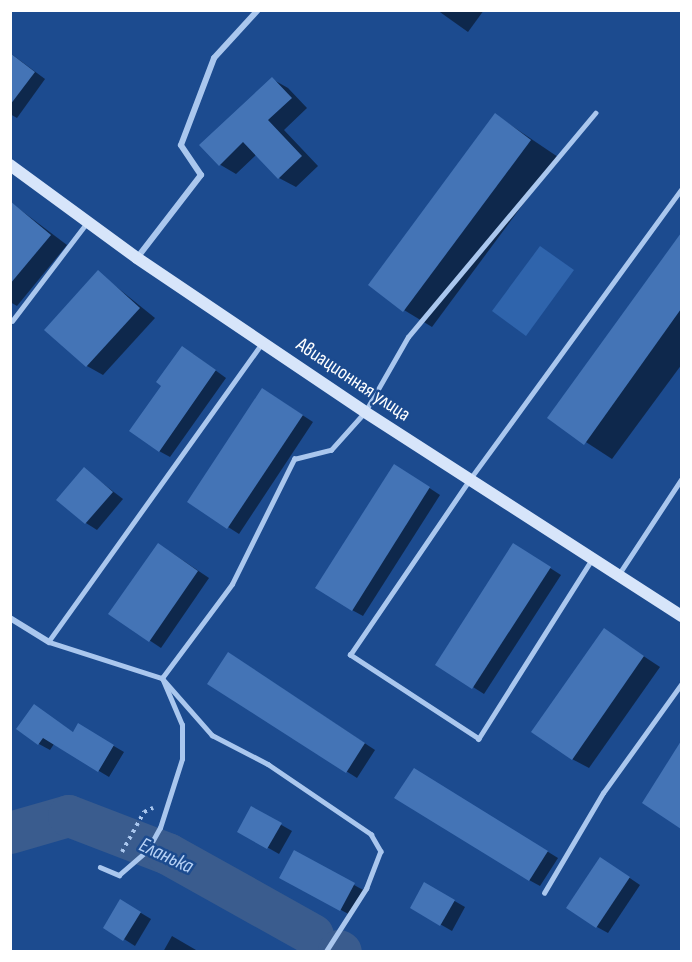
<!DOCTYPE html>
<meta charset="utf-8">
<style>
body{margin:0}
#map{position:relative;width:692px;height:962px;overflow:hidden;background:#1c4b8f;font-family:"Sofia Sans Condensed",sans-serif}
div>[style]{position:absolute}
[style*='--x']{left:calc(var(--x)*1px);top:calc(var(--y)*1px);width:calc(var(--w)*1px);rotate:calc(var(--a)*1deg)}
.green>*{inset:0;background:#2f64ac}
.shadow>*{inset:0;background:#0007}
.river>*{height:42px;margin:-21px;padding:0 21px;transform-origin:21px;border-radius:21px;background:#3a5c8e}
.building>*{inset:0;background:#4474b6}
.path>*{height:4px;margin-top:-2px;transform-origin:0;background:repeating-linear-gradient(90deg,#aac7ee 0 3px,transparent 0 7.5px)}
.lane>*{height:4.5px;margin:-2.25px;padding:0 2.25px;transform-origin:2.25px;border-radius:2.25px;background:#aac7ee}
.street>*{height:6px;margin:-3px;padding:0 3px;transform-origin:3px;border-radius:3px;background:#aac7ee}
.secondary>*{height:12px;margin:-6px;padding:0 6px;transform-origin:6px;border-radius:6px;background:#d7e5fa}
span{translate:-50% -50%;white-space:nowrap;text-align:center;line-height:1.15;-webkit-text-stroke:5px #1c4b8f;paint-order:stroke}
.street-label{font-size:20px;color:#fff}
.water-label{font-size:21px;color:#b6d1f5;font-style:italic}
.frame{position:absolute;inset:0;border:12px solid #fff;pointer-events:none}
</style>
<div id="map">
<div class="green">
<div style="clip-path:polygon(540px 246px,574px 270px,526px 336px,492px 311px)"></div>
</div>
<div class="shadow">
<div style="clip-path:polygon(437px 10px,484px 10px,468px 32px)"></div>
<div style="clip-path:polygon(10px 53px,45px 79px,17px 118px,10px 114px)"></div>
<div style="clip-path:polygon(272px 79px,288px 88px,307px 108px,284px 130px,318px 166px,296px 187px,279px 178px,257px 154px,236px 174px,219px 164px)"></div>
<div style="clip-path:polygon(496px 115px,558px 157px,432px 327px,404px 310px)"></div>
<div style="clip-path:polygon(10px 202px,67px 245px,17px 306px,10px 302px)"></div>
<div style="clip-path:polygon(682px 236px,682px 364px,612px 459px,549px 418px)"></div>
<div style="clip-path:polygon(98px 272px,155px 318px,103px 375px,87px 366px)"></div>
<div style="clip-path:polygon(193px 354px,226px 378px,170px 457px,159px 451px)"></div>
<div style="clip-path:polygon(273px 396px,313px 422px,239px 534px,189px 502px)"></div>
<div style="clip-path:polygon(84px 469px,123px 499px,97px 530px,86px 523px)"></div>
<div style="clip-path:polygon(405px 472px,440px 495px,363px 616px,352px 610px)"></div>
<div style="clip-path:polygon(169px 551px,209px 578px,161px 648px,110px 614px)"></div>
<div style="clip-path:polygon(525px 552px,561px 575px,484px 694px,473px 687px)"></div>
<div style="clip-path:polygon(604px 630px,660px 667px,589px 768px,572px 759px)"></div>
<div style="clip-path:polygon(239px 660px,375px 750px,357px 778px,346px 771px)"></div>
<div style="clip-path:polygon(35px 706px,74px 733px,78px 725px,124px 752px,109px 777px,54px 744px,50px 750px,39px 744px)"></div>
<div style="clip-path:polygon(682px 744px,682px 827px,644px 802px)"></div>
<div style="clip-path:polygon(426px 777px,558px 858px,540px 886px,529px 880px)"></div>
<div style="clip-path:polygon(252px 808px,292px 831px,279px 854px,239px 831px)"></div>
<div style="clip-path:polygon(294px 852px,365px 891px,352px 916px,281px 877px)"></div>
<div style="clip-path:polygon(612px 866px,640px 885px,608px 933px,597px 927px)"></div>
<div style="clip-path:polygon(425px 884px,465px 907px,452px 931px,412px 908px)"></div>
<div style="clip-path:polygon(121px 901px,151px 919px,135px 946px,105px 927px)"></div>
<div style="clip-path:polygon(172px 936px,196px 950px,199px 952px,163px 952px)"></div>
</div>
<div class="river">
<div style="--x:10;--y:833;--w:61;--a:-16.1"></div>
<div style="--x:69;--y:816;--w:106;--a:21"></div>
<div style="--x:168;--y:854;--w:166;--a:29.2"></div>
<div style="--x:339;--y:951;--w:2;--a:27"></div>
</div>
<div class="building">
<div style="clip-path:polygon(10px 53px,35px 72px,10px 105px)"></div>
<div style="clip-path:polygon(272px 77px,292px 98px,268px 120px,302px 156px,278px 179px,243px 142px,219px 166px,199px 145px)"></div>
<div style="clip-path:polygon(495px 113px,531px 140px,403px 312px,368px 285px)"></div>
<div style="clip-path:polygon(10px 201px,51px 235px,10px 284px)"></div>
<div style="clip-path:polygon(681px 233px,681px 309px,584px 445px,547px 418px)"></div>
<div style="clip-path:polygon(98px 270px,140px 308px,86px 367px,44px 330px)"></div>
<div style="clip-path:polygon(182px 346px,216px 370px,159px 452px,129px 431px,161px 386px,156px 382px)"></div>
<div style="clip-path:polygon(262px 388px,303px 415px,227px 529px,187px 502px)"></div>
<div style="clip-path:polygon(394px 464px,430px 487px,352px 611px,315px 588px)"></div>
<div style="clip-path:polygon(84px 467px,113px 492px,85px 524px,56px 500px)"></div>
<div style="clip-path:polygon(158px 543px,198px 571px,149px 642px,108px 614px)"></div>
<div style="clip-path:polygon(513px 543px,551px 567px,472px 689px,435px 665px)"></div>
<div style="clip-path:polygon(604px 628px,644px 656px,572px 760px,531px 732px)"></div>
<div style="clip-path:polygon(228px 652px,365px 743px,346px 773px,207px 684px)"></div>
<div style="clip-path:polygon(34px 704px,73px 732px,78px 723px,114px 745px,98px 772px,43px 738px,38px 745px,16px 729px)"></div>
<div style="clip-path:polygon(681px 741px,681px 829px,642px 803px)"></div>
<div style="clip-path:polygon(414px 768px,548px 851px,529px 881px,394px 798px)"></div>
<div style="clip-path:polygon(251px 806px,282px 823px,267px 849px,237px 832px)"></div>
<div style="clip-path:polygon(294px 850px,355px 883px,340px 911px,279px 878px)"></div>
<div style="clip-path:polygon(600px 857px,630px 877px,596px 928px,566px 908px)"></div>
<div style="clip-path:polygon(424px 882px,455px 900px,440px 926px,410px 908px)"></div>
<div style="clip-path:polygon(120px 899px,141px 912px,123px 941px,103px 928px)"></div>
</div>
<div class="path">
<div style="--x:122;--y:852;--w:46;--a:-61.2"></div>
<div style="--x:144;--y:812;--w:10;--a:-24"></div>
</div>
<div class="lane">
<div style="--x:12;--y:321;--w:122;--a:-52.7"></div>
<div style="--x:262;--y:344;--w:366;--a:125.6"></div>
<div style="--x:49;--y:642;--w:119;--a:17.7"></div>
<div style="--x:162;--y:678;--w:76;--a:48.7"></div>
<div style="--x:212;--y:735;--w:63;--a:27.4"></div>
<div style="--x:268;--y:764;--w:125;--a:34.2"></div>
<div style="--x:371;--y:834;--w:20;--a:60"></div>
<div style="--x:381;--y:851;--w:40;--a:111"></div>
<div style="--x:367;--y:888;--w:76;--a:122.6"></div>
<div style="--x:592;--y:560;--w:212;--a:122.3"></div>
<div style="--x:479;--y:739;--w:154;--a:-146.9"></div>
<div style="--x:350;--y:655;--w:213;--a:-55.7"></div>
<div style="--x:470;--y:479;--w:360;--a:-53.9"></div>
<div style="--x:619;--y:574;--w:115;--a:-56.7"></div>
<div style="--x:100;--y:867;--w:21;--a:23"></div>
<div style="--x:119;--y:875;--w:37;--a:-41"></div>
<div style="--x:147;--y:851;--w:26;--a:-61"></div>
<div style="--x:160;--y:828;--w:72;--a:-72.3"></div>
<div style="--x:182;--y:759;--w:34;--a:-90"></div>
<div style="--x:182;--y:725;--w:51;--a:-113.1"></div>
<div style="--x:162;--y:678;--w:117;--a:-53.3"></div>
<div style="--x:232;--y:584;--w:140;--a:-63.6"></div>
<div style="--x:294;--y:459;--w:38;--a:-14"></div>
<div style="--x:331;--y:450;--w:51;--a:-48.2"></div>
<div style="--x:365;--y:412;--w:86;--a:-60.2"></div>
<div style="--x:408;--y:337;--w:292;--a:-50.1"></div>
<div style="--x:544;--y:893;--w:116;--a:-59.5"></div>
<div style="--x:603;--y:793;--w:135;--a:-54.3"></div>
</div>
<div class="street">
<div style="--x:137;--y:258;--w:105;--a:-52.4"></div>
<div style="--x:201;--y:175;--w:36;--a:-124"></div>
<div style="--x:181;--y:145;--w:93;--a:-69.2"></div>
<div style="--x:214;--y:58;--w:65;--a:-47.5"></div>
<div style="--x:10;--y:618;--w:46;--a:31.6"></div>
</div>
<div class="secondary">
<div style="--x:10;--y:165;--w:157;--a:36.2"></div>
<div style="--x:137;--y:258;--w:275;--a:34"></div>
<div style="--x:365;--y:412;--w:377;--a:32.8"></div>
</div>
<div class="street-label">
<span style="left:353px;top:380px;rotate:34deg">Авиационная улица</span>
</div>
<div class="water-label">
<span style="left:166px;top:856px;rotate:25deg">Еланька</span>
</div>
<div class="frame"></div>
</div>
